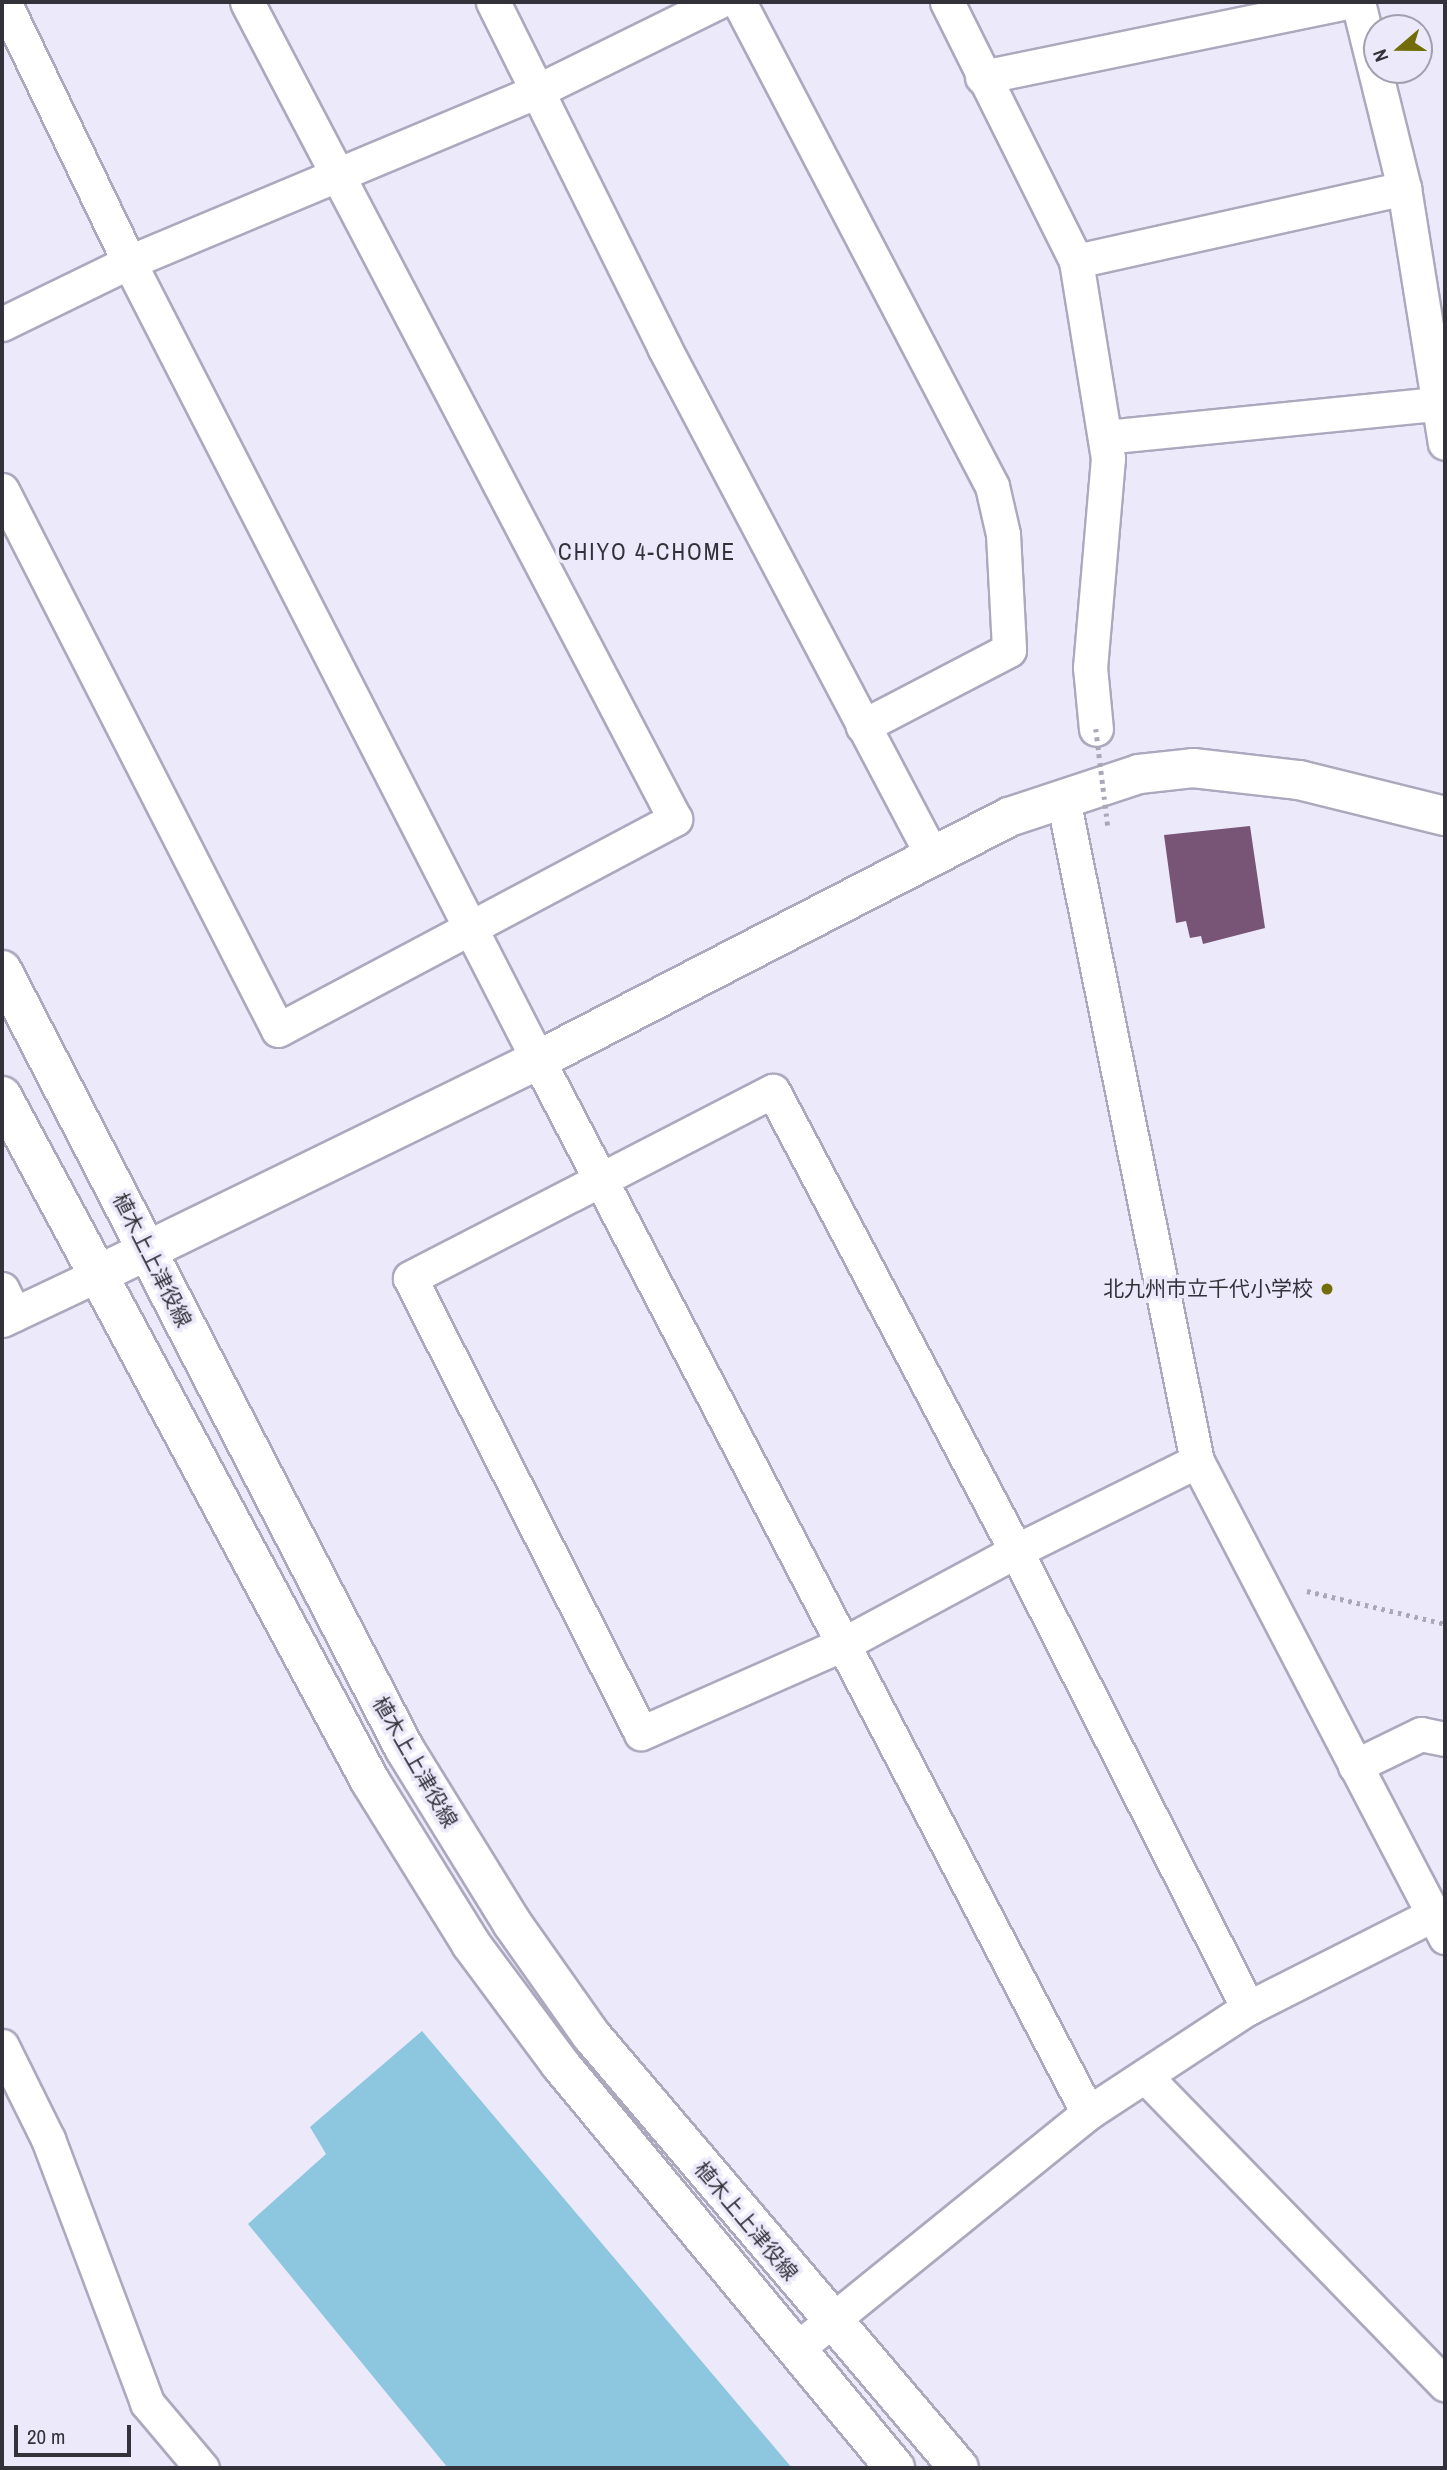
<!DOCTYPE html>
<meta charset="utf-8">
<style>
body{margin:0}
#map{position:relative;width:1447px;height:2470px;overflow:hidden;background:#ece9fb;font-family:"Archivo Narrow","Noto Sans JP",sans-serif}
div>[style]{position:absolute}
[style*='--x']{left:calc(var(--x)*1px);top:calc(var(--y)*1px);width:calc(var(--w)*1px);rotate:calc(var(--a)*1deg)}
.water>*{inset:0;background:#8dc7df}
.building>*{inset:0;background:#785476}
.path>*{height:4.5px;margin-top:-2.25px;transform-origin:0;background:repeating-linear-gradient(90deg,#aaa7b6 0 3.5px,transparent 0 8.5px)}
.roads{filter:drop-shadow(2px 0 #aca8bd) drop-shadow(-2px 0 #aca8bd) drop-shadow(0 2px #aca8bd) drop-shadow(0 -2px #aca8bd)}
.minor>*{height:33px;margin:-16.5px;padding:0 16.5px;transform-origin:16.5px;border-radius:16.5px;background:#fff}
.tertiary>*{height:38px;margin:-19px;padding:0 19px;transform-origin:19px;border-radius:19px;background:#fff}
.secondary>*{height:38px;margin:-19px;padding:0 19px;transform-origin:19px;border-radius:19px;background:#fff}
.path-bridge>*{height:4.5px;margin-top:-2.25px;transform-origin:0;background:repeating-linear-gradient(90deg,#aaa7b6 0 3.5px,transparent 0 8.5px)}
.dots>*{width:19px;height:19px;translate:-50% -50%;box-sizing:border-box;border:4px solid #ece9fb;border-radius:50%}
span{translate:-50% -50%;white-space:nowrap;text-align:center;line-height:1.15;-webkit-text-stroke:7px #ece9fb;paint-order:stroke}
.street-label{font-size:21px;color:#33323a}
.poi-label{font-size:21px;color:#33323a}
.right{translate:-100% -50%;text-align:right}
.neighbourhood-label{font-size:23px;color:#33323a;letter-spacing:2px}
.frame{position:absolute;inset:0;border:4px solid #33323a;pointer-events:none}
.north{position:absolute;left:1363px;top:14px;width:70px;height:70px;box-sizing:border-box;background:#ece9fb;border:2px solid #a2a0ae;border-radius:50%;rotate:250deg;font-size:19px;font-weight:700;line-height:28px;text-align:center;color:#33323a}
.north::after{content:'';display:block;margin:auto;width:24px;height:32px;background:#726c09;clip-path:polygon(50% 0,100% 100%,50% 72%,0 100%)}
.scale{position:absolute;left:14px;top:2425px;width:117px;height:32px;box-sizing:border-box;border:4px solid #33323a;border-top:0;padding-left:9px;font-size:21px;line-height:24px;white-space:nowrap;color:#33323a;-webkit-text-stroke:5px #ece9fb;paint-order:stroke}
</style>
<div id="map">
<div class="water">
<div style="clip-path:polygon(422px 2031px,792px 2468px,448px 2468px,248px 2224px,326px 2154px,310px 2127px)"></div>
</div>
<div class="building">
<div style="clip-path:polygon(1250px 826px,1265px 928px,1203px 944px,1201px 936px,1190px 938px,1186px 921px,1176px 923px,1164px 835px)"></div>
</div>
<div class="path">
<div style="--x:1307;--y:1591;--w:142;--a:13.4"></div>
</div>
<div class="roads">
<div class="minor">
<div style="--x:4;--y:2;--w:288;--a:64.3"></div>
<div style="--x:129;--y:262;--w:897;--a:62.86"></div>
<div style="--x:538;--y:1060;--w:1188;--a:62.42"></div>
<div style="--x:493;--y:2;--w:385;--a:63.6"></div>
<div style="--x:664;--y:347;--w:577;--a:62.19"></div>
<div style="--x:739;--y:2;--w:546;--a:62.4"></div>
<div style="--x:992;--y:486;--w:49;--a:77.1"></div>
<div style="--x:1003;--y:534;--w:116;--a:87"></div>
<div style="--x:1009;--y:650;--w:165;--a:152.5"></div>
<div style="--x:947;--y:2;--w:289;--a:63.5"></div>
<div style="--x:1076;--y:261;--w:200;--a:80.8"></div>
<div style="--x:1108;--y:458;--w:210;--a:94.9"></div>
<div style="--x:1090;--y:667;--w:62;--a:84.5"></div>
<div style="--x:1358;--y:2;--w:192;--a:76.1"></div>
<div style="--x:1404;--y:188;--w:258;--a:80.9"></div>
<div style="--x:982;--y:77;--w:372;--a:-11.6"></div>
<div style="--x:1076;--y:261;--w:336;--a:-12.5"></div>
<div style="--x:2;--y:324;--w:141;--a:-26"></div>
<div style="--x:129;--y:262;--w:442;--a:-22.7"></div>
<div style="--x:537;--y:91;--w:202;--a:-26.2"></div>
<div style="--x:1105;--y:437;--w:342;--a:-5.7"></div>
<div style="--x:2;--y:490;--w:606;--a:62.93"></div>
<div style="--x:278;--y:1030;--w:450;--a:-28"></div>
<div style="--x:675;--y:819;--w:922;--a:-117.65"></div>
<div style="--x:1063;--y:799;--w:675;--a:78.56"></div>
<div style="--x:1197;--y:1461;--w:537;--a:62.48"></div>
<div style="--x:2;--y:1289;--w:28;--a:64"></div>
<div style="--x:2;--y:1320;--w:103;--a:-25.3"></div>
<div style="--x:1197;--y:1461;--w:202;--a:153.6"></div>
<div style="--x:1016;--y:1551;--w:196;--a:151.7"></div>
<div style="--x:843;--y:1644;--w:221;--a:156.2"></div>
<div style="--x:641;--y:1733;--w:510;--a:-116.92"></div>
<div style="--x:410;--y:1278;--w:408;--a:-27.3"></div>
<div style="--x:773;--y:1091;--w:520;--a:62.15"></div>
<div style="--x:1016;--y:1551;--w:513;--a:63.08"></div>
<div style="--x:1355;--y:1766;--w:73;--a:-25.9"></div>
<div style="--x:1421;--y:1734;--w:25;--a:12"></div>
<div style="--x:2;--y:2046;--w:104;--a:63.7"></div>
<div style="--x:48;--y:2139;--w:282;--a:69.4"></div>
<div style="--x:147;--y:2403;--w:85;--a:49.8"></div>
<div style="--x:1148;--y:2079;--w:426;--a:45.8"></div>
<div style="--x:799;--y:2347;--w:372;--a:-39"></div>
<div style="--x:1088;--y:2113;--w:191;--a:-33.3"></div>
<div style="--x:1248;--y:2008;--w:206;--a:-26.8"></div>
</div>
<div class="tertiary">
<div style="--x:95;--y:1276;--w:493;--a:-26"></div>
<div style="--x:538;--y:1060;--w:530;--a:-27.29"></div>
<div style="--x:1009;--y:817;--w:137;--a:-18.3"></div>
<div style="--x:1139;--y:774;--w:54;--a:-6.3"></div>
<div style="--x:1193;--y:768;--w:107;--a:6.5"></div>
<div style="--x:1299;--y:780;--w:150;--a:13.9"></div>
</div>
<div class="secondary">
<div style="--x:2;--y:970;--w:876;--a:62.67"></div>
<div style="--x:404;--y:1748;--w:206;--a:58.3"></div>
<div style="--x:512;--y:1923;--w:137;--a:54.8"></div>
<div style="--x:591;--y:2035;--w:568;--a:49.64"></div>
<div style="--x:2;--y:1096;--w:778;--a:61.75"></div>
<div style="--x:370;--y:1781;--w:192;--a:58.2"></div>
<div style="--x:471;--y:1944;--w:149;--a:53.4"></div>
<div style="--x:560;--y:2064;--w:525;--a:50.33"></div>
</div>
</div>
<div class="path-bridge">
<div style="--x:1096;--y:729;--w:99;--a:83"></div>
</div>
<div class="dots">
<div style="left:1327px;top:1289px;background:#726c09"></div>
</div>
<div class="street-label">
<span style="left:152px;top:1260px;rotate:63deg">植木上上津役線</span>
<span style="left:415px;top:1762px;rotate:60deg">植木上上津役線</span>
<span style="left:746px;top:2221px;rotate:50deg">植木上上津役線</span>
</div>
<div class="poi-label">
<span class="right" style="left:1313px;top:1289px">北九州市立千代小学校</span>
</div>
<div class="neighbourhood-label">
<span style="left:647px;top:552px">CHIYO 4-CHOME</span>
</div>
<div class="frame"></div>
<div class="north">N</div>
<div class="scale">20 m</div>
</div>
